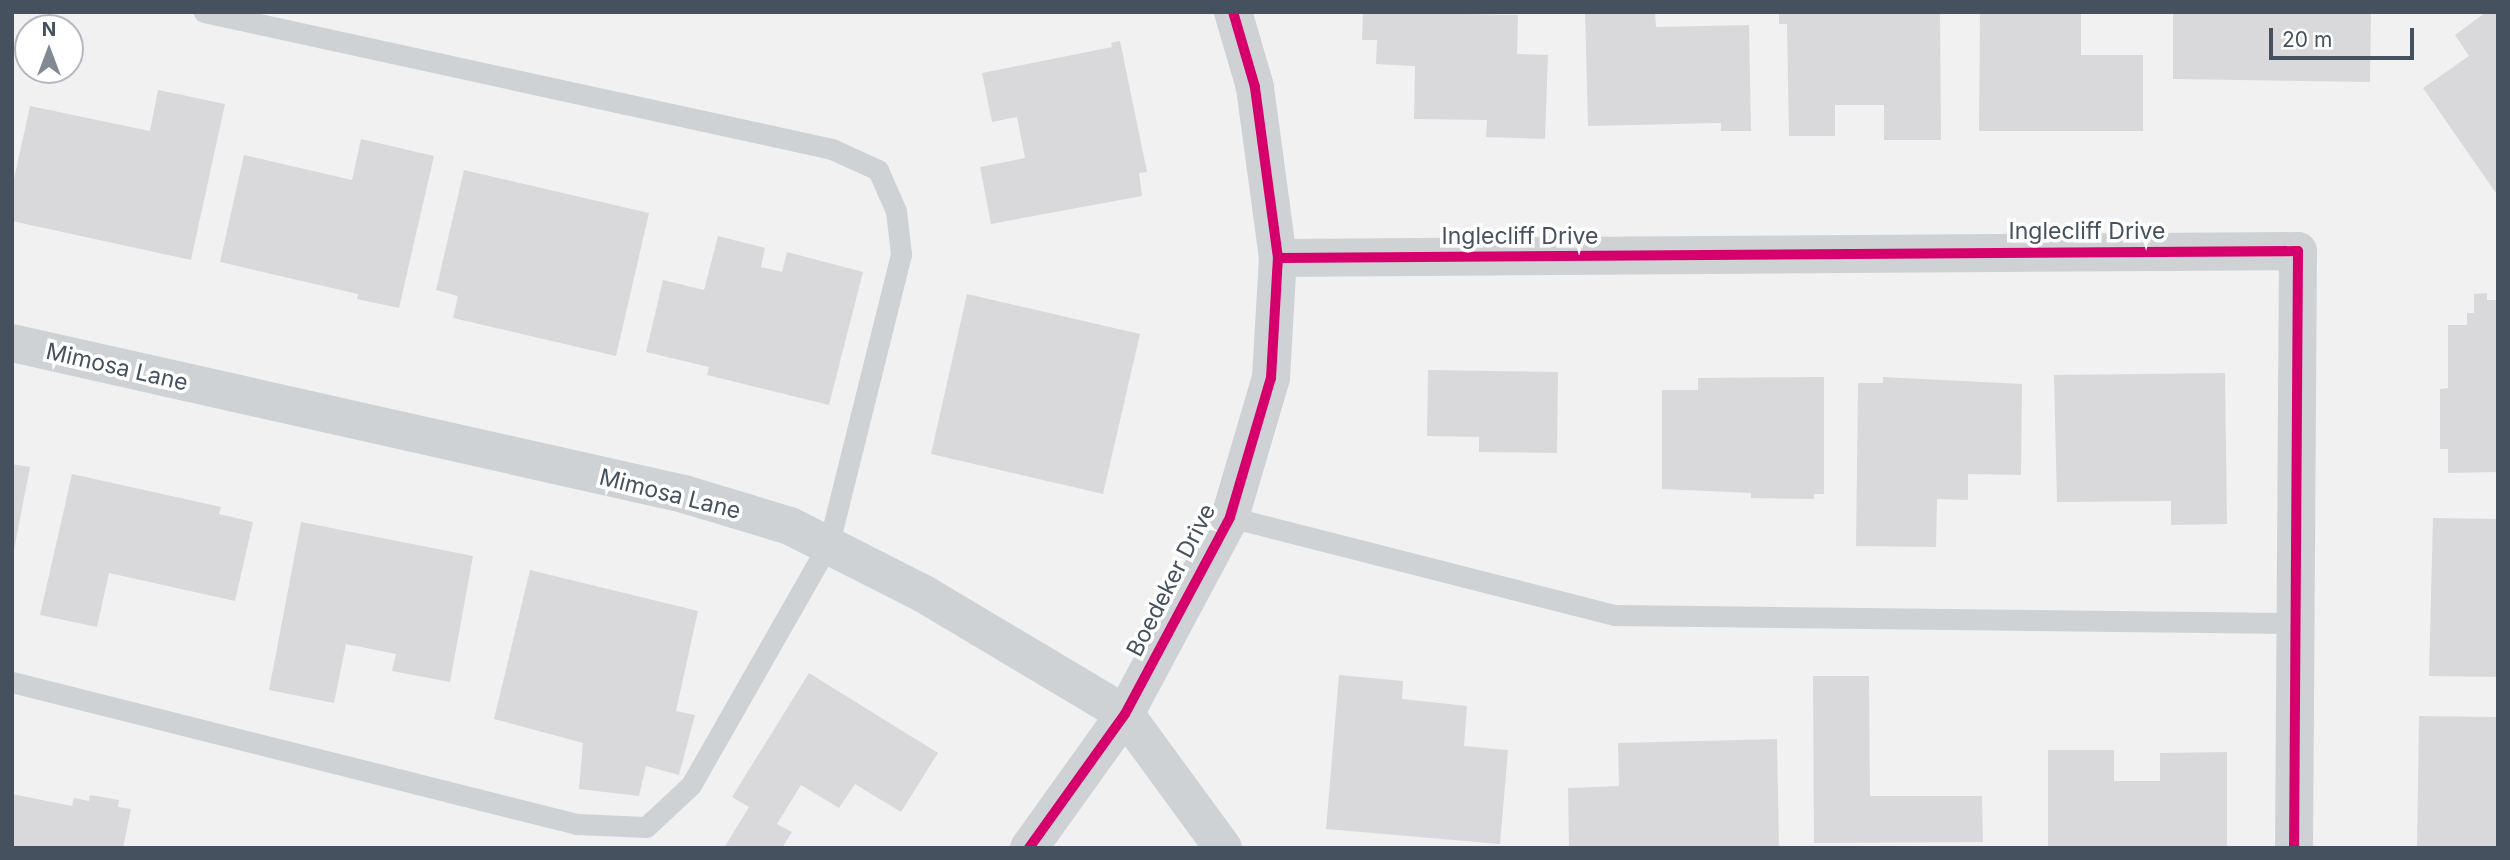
<!DOCTYPE html>
<style>
body{margin:0}
#map{position:relative;width:2510px;height:860px;overflow:hidden;background:#f2f1f1;font-family:Inter,sans-serif}
div>[style]{position:absolute}
[style*='--x']{left:calc(var(--x)*1px);top:calc(var(--y)*1px);width:calc(var(--w)*1px);rotate:calc(var(--a)*1deg)}
.building>*{inset:0;background:#d9d9db}
.service>*{height:21px;margin:-10.5px;padding:0 10.5px;transform-origin:10.5px;border-radius:10.5px;background:#cfd2d5}
.minor>*{height:38px;margin:-19px;padding:0 19px;transform-origin:19px;border-radius:19px;background:#cfd2d5}
.tertiary>*{height:38px;margin:-19px;padding:0 19px;transform-origin:19px;border-radius:19px;background:#cfd2d5}
.cycleway>*{height:10px;margin:-5px;padding:0 5px;transform-origin:5px;border-radius:5px;background:#d6006c}
span{translate:-50% -50%;white-space:nowrap;text-align:center;line-height:1.15;-webkit-text-stroke:7px #fff;paint-order:stroke}
.street-label{font-size:23px;color:#46515f}
.frame{position:absolute;inset:0;border:14px solid #46515f;pointer-events:none}
.north{position:absolute;left:14px;top:14px;width:70px;height:70px;box-sizing:border-box;background:#fff;border:2px solid #b5b9bf;border-radius:50%;rotate:0deg;font-size:19px;font-weight:700;line-height:28px;text-align:center;color:#46515f}
.north::after{content:'';display:block;margin:auto;width:24px;height:32px;background:#828992;clip-path:polygon(50% 0,100% 100%,50% 72%,0 100%)}
.scale{position:absolute;left:2269px;top:28px;width:145px;height:32px;box-sizing:border-box;border:4px solid #46515f;border-top:0;padding-left:9px;font-size:21px;line-height:24px;white-space:nowrap;color:#46515f;-webkit-text-stroke:5px #fff;paint-order:stroke}
</style>
<div id="map">
<div class="building">
<div style="clip-path:polygon(1363px 12px,1518px 15px,1517px 54px,1548px 55px,1545px 139px,1486px 137px,1487px 120px,1414px 119px,1415px 66px,1376px 64px,1377px 40px,1362px 40px)"></div>
<div style="clip-path:polygon(1585px 12px,1655px 12px,1656px 27px,1749px 25px,1751px 131px,1721px 131px,1721px 123px,1588px 126px)"></div>
<div style="clip-path:polygon(1779px 12px,1940px 12px,1941px 140px,1884px 140px,1884px 105px,1835px 105px,1835px 136px,1789px 136px,1787px 24px,1779px 24px)"></div>
<div style="clip-path:polygon(1980px 12px,2081px 12px,2081px 55px,2143px 55px,2143px 131px,1979px 131px)"></div>
<div style="clip-path:polygon(2173px 12px,2371px 12px,2370px 82px,2173px 79px)"></div>
<div style="clip-path:polygon(2486px 12px,2498px 12px,2498px 196px,2423px 88px,2469px 56px,2455px 35px)"></div>
<div style="clip-path:polygon(1120px 41px,1147px 172px,1139px 173px,1142px 196px,991px 224px,980px 167px,1025px 158px,1017px 117px,992px 122px,982px 73px,1112px 47px,1111px 43px)"></div>
<div style="clip-path:polygon(158px 90px,225px 104px,191px 260px,12px 221px,12px 188px,30px 106px,150px 131px)"></div>
<div style="clip-path:polygon(361px 139px,434px 156px,399px 308px,357px 299px,358px 294px,220px 262px,244px 155px,352px 180px)"></div>
<div style="clip-path:polygon(464px 170px,649px 213px,616px 356px,453px 318px,458px 296px,436px 290px)"></div>
<div style="clip-path:polygon(718px 236px,765px 248px,761px 267px,782px 272px,787px 252px,863px 272px,829px 405px,707px 375px,709px 367px,646px 352px,663px 280px,704px 290px)"></div>
<div style="clip-path:polygon(2487px 293px,2487px 300px,2498px 300px,2498px 472px,2448px 473px,2448px 449px,2440px 449px,2440px 389px,2448px 388px,2448px 325px,2467px 325px,2467px 313px,2474px 313px,2474px 294px)"></div>
<div style="clip-path:polygon(967px 294px,1140px 334px,1103px 494px,931px 454px)"></div>
<div style="clip-path:polygon(1428px 370px,1558px 372px,1557px 453px,1479px 452px,1479px 437px,1427px 436px)"></div>
<div style="clip-path:polygon(2225px 373px,2227px 524px,2171px 525px,2171px 501px,2057px 502px,2054px 375px)"></div>
<div style="clip-path:polygon(1824px 377px,1824px 494px,1814px 494px,1814px 499px,1751px 498px,1751px 493px,1662px 489px,1662px 390px,1698px 390px,1698px 378px)"></div>
<div style="clip-path:polygon(1883px 377px,2022px 384px,2021px 475px,1968px 474px,1968px 500px,1937px 499px,1936px 547px,1856px 546px,1858px 383px,1883px 383px)"></div>
<div style="clip-path:polygon(12px 464px,30px 467px,14px 550px,12px 550px)"></div>
<div style="clip-path:polygon(72px 474px,221px 507px,219px 514px,253px 522px,235px 601px,109px 573px,97px 627px,40px 615px)"></div>
<div style="clip-path:polygon(2433px 518px,2498px 519px,2498px 677px,2429px 676px)"></div>
<div style="clip-path:polygon(301px 522px,473px 556px,450px 682px,392px 671px,396px 654px,346px 644px,334px 703px,269px 690px)"></div>
<div style="clip-path:polygon(530px 570px,698px 611px,676px 711px,695px 715px,679px 775px,646px 766px,639px 796px,579px 789px,583px 743px,494px 719px)"></div>
<div style="clip-path:polygon(809px 673px,938px 753px,901px 812px,855px 784px,839px 808px,801px 785px,777px 824px,792px 832px,782px 848px,724px 848px,749px 807px,732px 797px)"></div>
<div style="clip-path:polygon(1339px 675px,1403px 681px,1402px 699px,1467px 706px,1464px 746px,1508px 750px,1500px 844px,1326px 829px)"></div>
<div style="clip-path:polygon(1813px 676px,1869px 676px,1870px 796px,1982px 796px,1983px 842px,1814px 843px)"></div>
<div style="clip-path:polygon(2419px 716px,2498px 717px,2498px 848px,2417px 848px)"></div>
<div style="clip-path:polygon(1777px 739px,1779px 848px,1569px 848px,1568px 788px,1619px 786px,1618px 743px)"></div>
<div style="clip-path:polygon(2048px 750px,2114px 750px,2114px 781px,2160px 781px,2160px 753px,2227px 752px,2227px 848px,2048px 848px)"></div>
<div style="clip-path:polygon(12px 794px,72px 806px,74px 798px,89px 801px,90px 795px,119px 800px,118px 807px,131px 809px,123px 848px,12px 848px)"></div>
</div>
<div class="service">
<div style="--x:1230;--y:517;--w:396;--a:14.3"></div>
<div style="--x:1614;--y:615;--w:682;--a:0.67"></div>
<div style="--x:12;--y:682;--w:583;--a:14.11"></div>
<div style="--x:577;--y:824;--w:69;--a:2.5"></div>
<div style="--x:646;--y:827;--w:62;--a:-43"></div>
<div style="--x:691;--y:785;--w:279;--a:-60.3"></div>
<div style="--x:829;--y:543;--w:298;--a:-76"></div>
<div style="--x:901;--y:254;--w:43;--a:-96.6"></div>
<div style="--x:896;--y:211;--w:45;--a:-113.7"></div>
<div style="--x:878;--y:170;--w:51;--a:-155.5"></div>
<div style="--x:832;--y:149;--w:643;--a:-167.69"></div>
</div>
<div class="minor">
<div style="--x:1278;--y:258;--w:1020;--a:-0.39"></div>
<div style="--x:2298;--y:251;--w:597;--a:90.38"></div>
<div style="--x:12;--y:343;--w:689;--a:12.66"></div>
<div style="--x:684;--y:494;--w:111;--a:16.8"></div>
<div style="--x:790;--y:526;--w:150;--a:26.9"></div>
<div style="--x:924;--y:594;--w:234;--a:30.8"></div>
<div style="--x:1125;--y:714;--w:166;--a:53.8"></div>
</div>
<div class="tertiary">
<div style="--x:1029;--y:848;--w:165;--a:-54.4"></div>
<div style="--x:1125;--y:714;--w:223;--a:-61.9"></div>
<div style="--x:1230;--y:517;--w:145;--a:-73.6"></div>
<div style="--x:1271;--y:378;--w:120;--a:-86.7"></div>
<div style="--x:1278;--y:258;--w:173;--a:-97.7"></div>
<div style="--x:1255;--y:87;--w:78;--a:-106.3"></div>
</div>
<div class="cycleway">
<div style="--x:1278;--y:258;--w:1020;--a:-0.39"></div>
<div style="--x:2298;--y:251;--w:597;--a:90.38"></div>
<div style="--x:1029;--y:848;--w:165;--a:-54.4"></div>
<div style="--x:1125;--y:714;--w:223;--a:-61.9"></div>
<div style="--x:1230;--y:517;--w:145;--a:-73.6"></div>
<div style="--x:1271;--y:378;--w:120;--a:-86.7"></div>
<div style="--x:1278;--y:258;--w:173;--a:-97.7"></div>
<div style="--x:1255;--y:87;--w:78;--a:-106.3"></div>
</div>
<div class="street-label">
<span style="left:2087px;top:231px">Inglecliff Drive</span>
<span style="left:1520px;top:236px">Inglecliff Drive</span>
<span style="left:117px;top:367px;rotate:13deg">Mimosa Lane</span>
<span style="left:670px;top:494px;rotate:14deg">Mimosa Lane</span>
<span style="left:1171px;top:580px;rotate:-63deg">Boedeker Drive</span>
</div>
<div class="frame"></div>
<div class="north">N</div>
<div class="scale">20 m</div>
</div>
